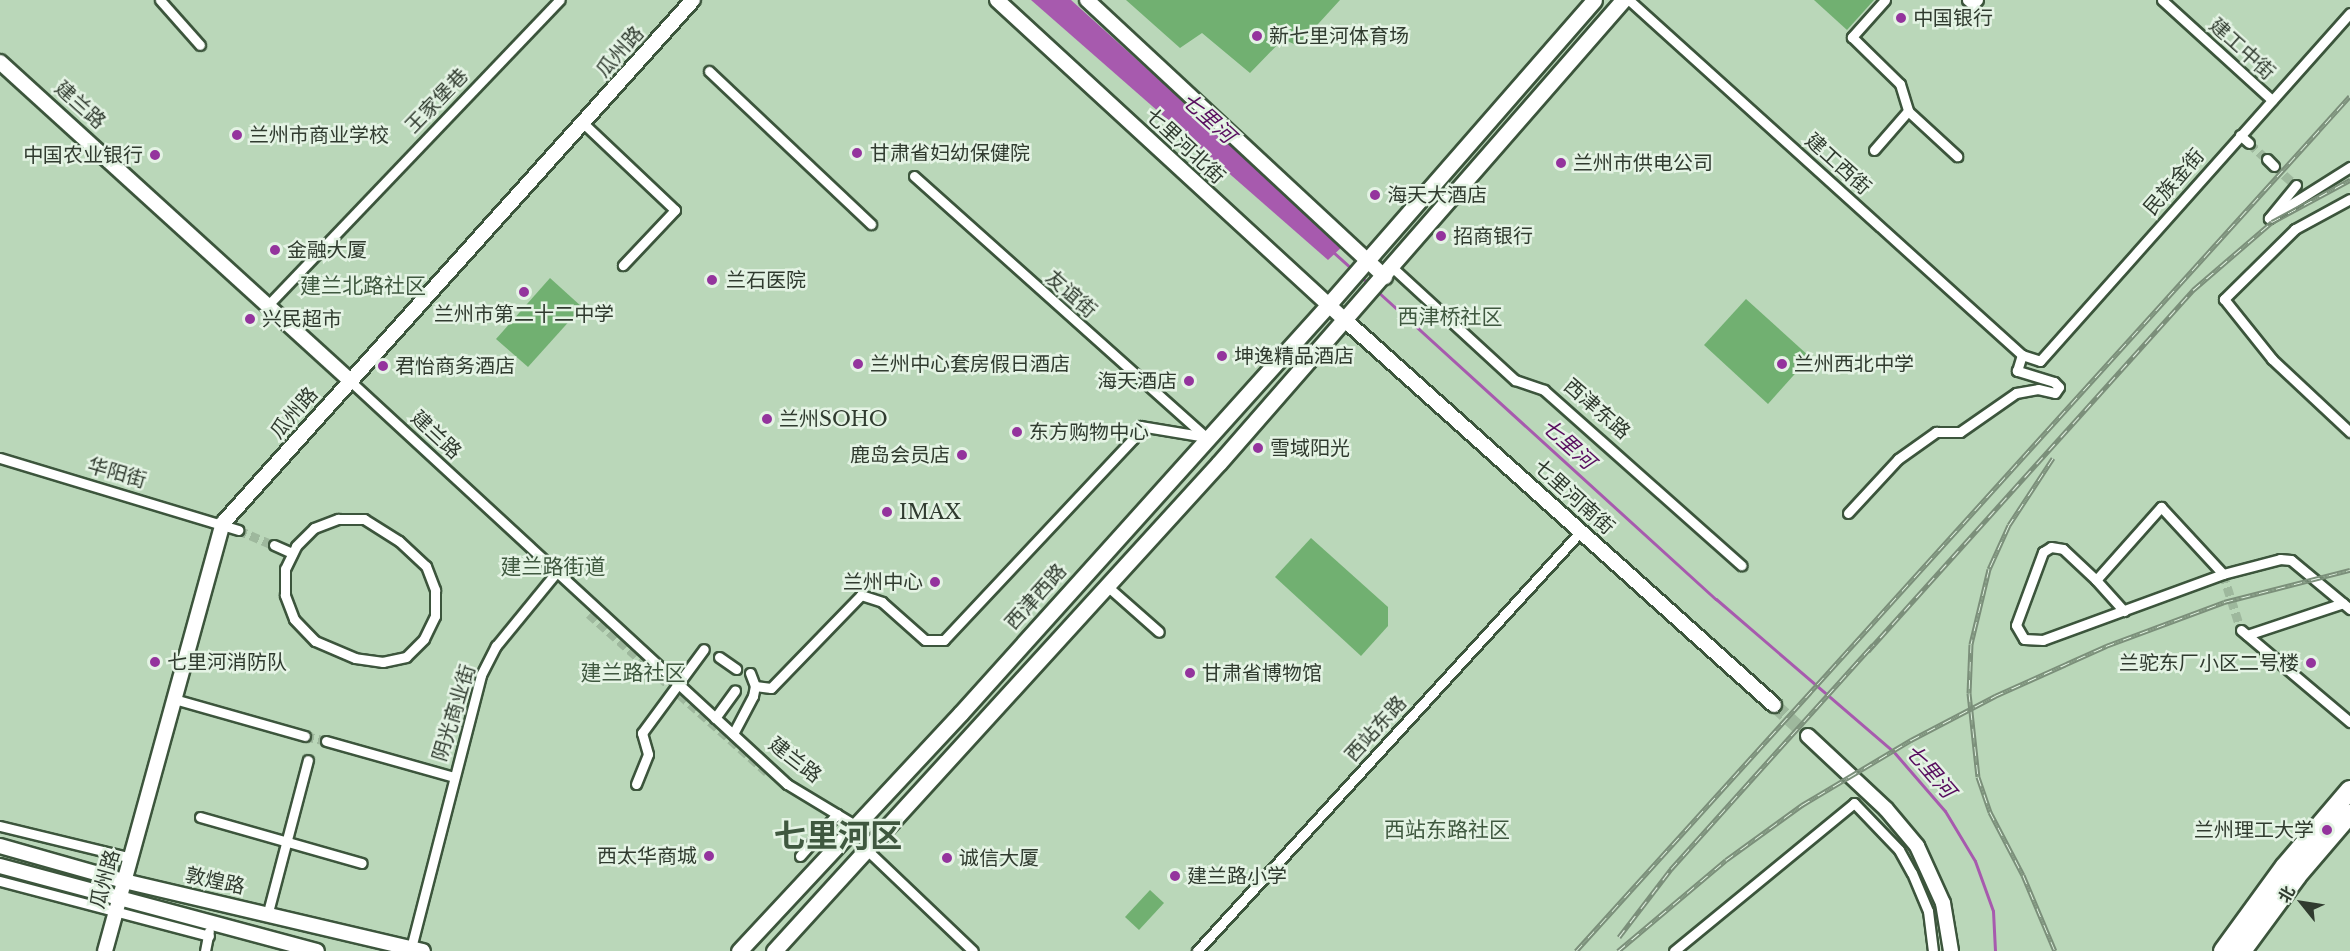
<!DOCTYPE html>
<meta charset="utf-8">
<style>
body{margin:0}
#map{position:relative;width:2350px;height:951px;overflow:hidden;background:#bad7b9;font-family:"Libre Baskerville","Noto Sans SC",serif}
div>[style]{position:absolute}
[style*='--x']{left:calc(var(--x)*1px);top:calc(var(--y)*1px);width:calc(var(--w)*1px);rotate:calc(var(--a)*1deg)}
.green>*{inset:0;background:#71b071}
.water>*{inset:0;background:#a75aae}
.stream>*{height:3px;margin:-1.5px;padding:0 1.5px;transform-origin:1.5px;border-radius:1.5px;background:#a75aae}
.street-tunnel>*{height:9px;margin-top:-4.5px;transform-origin:0;background:repeating-linear-gradient(90deg,#9eb89d 0 9px,transparent 0 13.5px)}
.secondary-tunnel>*{height:14px;margin-top:-7px;transform-origin:0;background:repeating-linear-gradient(90deg,#9eb89d 0 14px,transparent 0 21px)}
.roads{filter:drop-shadow(2px 0 #3c553c) drop-shadow(-2px 0 #3c553c) drop-shadow(0 2px #3c553c) drop-shadow(0 -2px #3c553c)}
.street>*{height:9px;margin:-4.5px;padding:0 4.5px;transform-origin:4.5px;border-radius:4.5px;background:#fff}
.secondary>*{height:14px;margin:-7px;padding:0 7px;transform-origin:7px;border-radius:7px;background:#fff}
.primary>*{height:15px;margin:-7.5px;padding:0 7.5px;transform-origin:7.5px;border-radius:7.5px;background:#fff}
.highway>*{height:18px;margin:-9px;padding:0 9px;transform-origin:9px;border-radius:9px;background:#fff}
.rail>*{height:5px;margin-top:-2.5px;transform-origin:0;background:repeating-linear-gradient(90deg,#e4f3e4 0 9px,#7b8f7a 0 18px);box-sizing:border-box;border-block:2px solid #7b8f7a}
.dots>*{width:16px;height:16px;translate:-50% -50%;box-sizing:border-box;border:3px solid #e4f3e4;border-radius:50%}
span{translate:-50% -50%;white-space:nowrap;text-align:center;line-height:1.15;-webkit-text-stroke:5px #e4f3e4;paint-order:stroke}
.poi-label{font-size:20px;color:#303b2f}
.left{translate:0 -50%;text-align:left}
.right{translate:-100% -50%;text-align:right}
.street-label{font-size:20px;color:#303b2f}
.water-label{font-size:21px;color:#570c5e;font-style:italic}
.neighbourhood-label{font-size:21px;color:#3f583f}
.town-label{font-size:32px;color:#3f583f;font-weight:700}
.north{position:absolute;left:2272px;top:873px;width:60px;height:60px;-webkit-text-stroke:4px #e4f3e4;paint-order:stroke;rotate:300deg;font-size:16px;font-weight:700;line-height:24px;text-align:center;color:#303b2f}
.north::after{content:'';display:block;margin:auto;width:21px;height:27px;background:#303b2f;clip-path:polygon(50% 0,100% 100%,50% 72%,0 100%)}
</style>
<div id="map">
<div class="green">
<div style="clip-path:polygon(1126px 0,1340px 0,1298px 46px,1283px 39px,1250px 73px,1202px 33px,1180px 48px)"></div>
<div style="clip-path:polygon(1814px 0,1874px 0,1847px 30px)"></div>
<div style="clip-path:polygon(550px 278px,582px 307px,528px 367px,496px 339px)"></div>
<div style="clip-path:polygon(1746px 299px,1810px 357px,1768px 404px,1704px 345px)"></div>
<div style="clip-path:polygon(1311px 538px,1388px 607px,1388px 626px,1361px 656px,1275px 577px)"></div>
<div style="clip-path:polygon(1150px 890px,1164px 903px,1139px 930px,1125px 917px)"></div>
</div>
<div class="water">
<div style="clip-path:polygon(1031px 0,1071px 0,1343px 246px,1328px 260px)"></div>
</div>
<div class="stream">
<div style="--x:1332;--y:251;--w:27;--a:42"></div>
<div style="--x:1359;--y:275;--w:15;--a:42"></div>
<div style="--x:1377;--y:291;--w:458;--a:42.3"></div>
<div style="--x:1716;--y:599;--w:233;--a:40.7"></div>
<div style="--x:1893;--y:751;--w:79;--a:49.1"></div>
<div style="--x:1945;--y:811;--w:58;--a:59"></div>
<div style="--x:1975;--y:861;--w:53;--a:70.2"></div>
<div style="--x:1993;--y:911;--w:40;--a:87.1"></div>
</div>
<div class="street-tunnel">
<div style="--x:2249;--y:143;--w:24;--a:42"></div>
<div style="--x:2274;--y:166;--w:29;--a:41"></div>
<div style="--x:238;--y:530;--w:39;--a:23"></div>
<div style="--x:2223;--y:574;--w:59;--a:72.2"></div>
<div style="--x:589;--y:614;--w:238;--a:41.6"></div>
<div style="--x:305;--y:736;--w:22;--a:13"></div>
</div>
<div class="secondary-tunnel">
<div style="--x:1774;--y:705;--w:46;--a:42.4"></div>
</div>
<div class="roads">
<div class="street">
<div style="--x:160;--y:0;--w:60;--a:48.4"></div>
<div style="--x:1629;--y:0;--w:530;--a:42.09"></div>
<div style="--x:2022;--y:355;--w:19;--a:18"></div>
<div style="--x:2040;--y:361;--w:466;--a:-48.3"></div>
<div style="--x:1885;--y:0;--w:50;--a:131.7"></div>
<div style="--x:1852;--y:37;--w:67;--a:44.4"></div>
<div style="--x:1900;--y:84;--w:28;--a:73"></div>
<div style="--x:1908;--y:111;--w:67;--a:42.6"></div>
<div style="--x:1967;--y:0;--w:8;--a:40"></div>
<div style="--x:1973;--y:5;--w:7;--a:-45"></div>
<div style="--x:2162;--y:0;--w:149;--a:42.3"></div>
<div style="--x:709;--y:71;--w:223;--a:43.4"></div>
<div style="--x:582;--y:122;--w:128;--a:43.4"></div>
<div style="--x:675;--y:210;--w:76;--a:133.4"></div>
<div style="--x:2240;--y:135;--w:12;--a:42"></div>
<div style="--x:1874;--y:150;--w:52;--a:-48.9"></div>
<div style="--x:2267;--y:159;--w:10;--a:45"></div>
<div style="--x:914;--y:176;--w:392;--a:41.8"></div>
<div style="--x:2296;--y:185;--w:43;--a:129.3"></div>
<div style="--x:2269;--y:218;--w:96;--a:-32.2"></div>
<div style="--x:2350;--y:199;--w:63;--a:151.4"></div>
<div style="--x:2295;--y:229;--w:100;--a:135.4"></div>
<div style="--x:2224;--y:299;--w:77;--a:51.3"></div>
<div style="--x:2272;--y:359;--w:107;--a:43.1"></div>
<div style="--x:1393;--y:268;--w:166;--a:42.6"></div>
<div style="--x:1515;--y:380;--w:31;--a:19"></div>
<div style="--x:1544;--y:390;--w:264;--a:41.6"></div>
<div style="--x:268;--y:305;--w:422;--a:-46.3"></div>
<div style="--x:349;--y:380;--w:596;--a:42.69"></div>
<div style="--x:787;--y:784;--w:79;--a:31.1"></div>
<div style="--x:0;--y:458;--w:249;--a:16.8"></div>
<div style="--x:1848;--y:513;--w:74;--a:-47.2"></div>
<div style="--x:1898;--y:459;--w:47;--a:-35.4"></div>
<div style="--x:1936;--y:432;--w:24;--a:0"></div>
<div style="--x:1960;--y:432;--w:68;--a:-34.9"></div>
<div style="--x:2016;--y:393;--w:22;--a:-10"></div>
<div style="--x:2038;--y:389;--w:17;--a:13"></div>
<div style="--x:2055;--y:393;--w:7;--a:-56"></div>
<div style="--x:2059;--y:387;--w:7;--a:-135"></div>
<div style="--x:2054;--y:382;--w:39;--a:-163"></div>
<div style="--x:2017;--y:371;--w:17;--a:-73"></div>
<div style="--x:338;--y:519;--w:26;--a:0"></div>
<div style="--x:364;--y:519;--w:41;--a:32.2"></div>
<div style="--x:399;--y:541;--w:37;--a:43"></div>
<div style="--x:426;--y:566;--w:26;--a:69"></div>
<div style="--x:435;--y:590;--w:26;--a:90"></div>
<div style="--x:435;--y:616;--w:25;--a:116"></div>
<div style="--x:424;--y:639;--w:25;--a:135"></div>
<div style="--x:406;--y:657;--w:24;--a:168"></div>
<div style="--x:383;--y:662;--w:28;--a:-172"></div>
<div style="--x:355;--y:658;--w:43;--a:-157"></div>
<div style="--x:315;--y:641;--w:30;--a:-134"></div>
<div style="--x:294;--y:619;--w:26;--a:-111"></div>
<div style="--x:285;--y:595;--w:26;--a:-90"></div>
<div style="--x:285;--y:569;--w:25;--a:-64"></div>
<div style="--x:296;--y:546;--w:25;--a:-45"></div>
<div style="--x:314;--y:528;--w:26;--a:-21"></div>
<div style="--x:274;--y:545;--w:20;--a:24"></div>
<div style="--x:2223;--y:574;--w:192;--a:159.9"></div>
<div style="--x:2043;--y:640;--w:19;--a:-177"></div>
<div style="--x:2024;--y:639;--w:16;--a:-120"></div>
<div style="--x:2016;--y:625;--w:78;--a:-69.7"></div>
<div style="--x:2043;--y:552;--w:9;--a:-32"></div>
<div style="--x:2051;--y:547;--w:12;--a:9"></div>
<div style="--x:2063;--y:549;--w:45;--a:43.2"></div>
<div style="--x:2096;--y:580;--w:98;--a:-48.3"></div>
<div style="--x:2161;--y:507;--w:91;--a:47.2"></div>
<div style="--x:2223;--y:574;--w:59;--a:-14.7"></div>
<div style="--x:2280;--y:559;--w:11;--a:5"></div>
<div style="--x:2291;--y:560;--w:77;--a:39.7"></div>
<div style="--x:2096;--y:580;--w:42;--a:47.9"></div>
<div style="--x:1107;--y:586;--w:69;--a:41.5"></div>
<div style="--x:2241;--y:630;--w:143;--a:40.2"></div>
<div style="--x:2247;--y:635;--w:101;--a:-18.4"></div>
<div style="--x:719;--y:657;--w:21;--a:35"></div>
<div style="--x:755;--y:686;--w:16;--a:7"></div>
<div style="--x:771;--y:688;--w:129;--a:-45.9"></div>
<div style="--x:861;--y:595;--w:22;--a:18"></div>
<div style="--x:882;--y:602;--w:57;--a:41.5"></div>
<div style="--x:925;--y:640;--w:19;--a:0"></div>
<div style="--x:944;--y:640;--w:276;--a:-46.8"></div>
<div style="--x:1133;--y:439;--w:15;--a:-62"></div>
<div style="--x:1140;--y:426;--w:67;--a:9.5"></div>
<div style="--x:174;--y:699;--w:136;--a:15.8"></div>
<div style="--x:715;--y:718;--w:34;--a:-54"></div>
<div style="--x:733;--y:734;--w:43;--a:-62.2"></div>
<div style="--x:753;--y:696;--w:10;--a:-79"></div>
<div style="--x:755;--y:686;--w:14;--a:-111"></div>
<div style="--x:326;--y:741;--w:133;--a:15.7"></div>
<div style="--x:636;--y:784;--w:32;--a:-68"></div>
<div style="--x:648;--y:754;--w:22;--a:-106"></div>
<div style="--x:642;--y:733;--w:104;--a:-53.6"></div>
<div style="--x:200;--y:817;--w:168;--a:15.9"></div>
<div style="--x:0;--y:826;--w:135;--a:13.7"></div>
<div style="--x:867;--y:850;--w:146;--a:43.6"></div>
<div style="--x:800;--y:856;--w:56;--a:-48.6"></div>
<div style="--x:0;--y:881;--w:216;--a:14.7"></div>
<div style="--x:268;--y:912;--w:157;--a:-75.3"></div>
<div style="--x:411;--y:948;--w:282;--a:-75.6"></div>
<div style="--x:481;--y:675;--w:33;--a:-63"></div>
<div style="--x:496;--y:646;--w:93;--a:-50.7"></div>
<div style="--x:205;--y:951;--w:20;--a:-79"></div>
<div style="--x:1197;--y:951;--w:570;--a:-47.56"></div>
<div style="--x:1674;--y:951;--w:233;--a:-39.4"></div>
<div style="--x:1854;--y:803;--w:65;--a:46.2"></div>
<div style="--x:1899;--y:850;--w:26;--a:61"></div>
<div style="--x:1912;--y:873;--w:41;--a:67.2"></div>
<div style="--x:1928;--y:911;--w:40;--a:82.9"></div>
</div>
<div class="secondary">
<div style="--x:997;--y:0;--w:474;--a:42.6"></div>
<div style="--x:1346;--y:321;--w:575;--a:41.9"></div>
<div style="--x:1087;--y:0;--w:407;--a:42.9"></div>
<div style="--x:0;--y:62;--w:472;--a:42.3"></div>
<div style="--x:1808;--y:736;--w:107;--a:43.1"></div>
<div style="--x:1886;--y:809;--w:48;--a:50"></div>
<div style="--x:1917;--y:846;--w:63;--a:65.5"></div>
<div style="--x:1943;--y:903;--w:49;--a:80.5"></div>
<div style="--x:0;--y:846;--w:129;--a:15.8"></div>
<div style="--x:124;--y:881;--w:307;--a:13.2"></div>
<div style="--x:0;--y:866;--w:328;--a:15"></div>
<div style="--x:105;--y:951;--w:444;--a:-74.6"></div>
<div style="--x:223;--y:523;--w:703;--a:-48.06"></div>
</div>
<div class="primary">
<div style="--x:739;--y:951;--w:325;--a:-47"></div>
<div style="--x:961;--y:713;--w:550;--a:-48.02"></div>
<div style="--x:1329;--y:304;--w:403;--a:-48.9"></div>
<div style="--x:774;--y:951;--w:660;--a:-47.64"></div>
<div style="--x:1219;--y:463;--w:614;--a:-48.89"></div>
</div>
<div class="highway">
<div style="--x:2223;--y:951;--w:105;--a:-53.9"></div>
<div style="--x:2285;--y:866;--w:100;--a:-49.5"></div>
<div style="--x:2242;--y:951;--w:93;--a:-53.7"></div>
<div style="--x:2297;--y:876;--w:82;--a:-49.5"></div>
</div>
</div>
<div class="rail">
<div style="--x:2053;--y:458;--w:80;--a:123.3"></div>
<div style="--x:2009;--y:525;--w:48;--a:114.4"></div>
<div style="--x:1989;--y:569;--w:77;--a:103.5"></div>
<div style="--x:1971;--y:644;--w:49;--a:92.3"></div>
<div style="--x:1969;--y:693;--w:84;--a:83.9"></div>
<div style="--x:1978;--y:777;--w:37;--a:71"></div>
<div style="--x:1990;--y:812;--w:71;--a:62.4"></div>
<div style="--x:2023;--y:875;--w:82;--a:67.2"></div>
<div style="--x:1868;--y:651;--w:486;--a:-48"></div>
<div style="--x:2193;--y:290;--w:104;--a:-40.7"></div>
<div style="--x:2272;--y:222;--w:89;--a:-28.3"></div>
<div style="--x:1619;--y:937;--w:86;--a:-52.6"></div>
<div style="--x:1671;--y:869;--w:302;--a:-48"></div>
<div style="--x:1576;--y:951;--w:1153;--a:-47.85"></div>
<div style="--x:1618;--y:951;--w:141;--a:-40.1"></div>
<div style="--x:1726;--y:860;--w:94;--a:-35.9"></div>
<div style="--x:1802;--y:805;--w:127;--a:-30.8"></div>
<div style="--x:1911;--y:740;--w:95;--a:-27.6"></div>
<div style="--x:1995;--y:696;--w:122;--a:-24.2"></div>
<div style="--x:2106;--y:646;--w:126;--a:-20.4"></div>
<div style="--x:2224;--y:602;--w:130;--a:-14.3"></div>
</div>
<div class="dots">
<div style="left:1901px;top:18px;background:#94349d"></div>
<div style="left:1257px;top:36px;background:#94349d"></div>
<div style="left:237px;top:135px;background:#94349d"></div>
<div style="left:857px;top:153px;background:#94349d"></div>
<div style="left:155px;top:155px;background:#94349d"></div>
<div style="left:1561px;top:163px;background:#94349d"></div>
<div style="left:1375px;top:195px;background:#94349d"></div>
<div style="left:1441px;top:236px;background:#94349d"></div>
<div style="left:275px;top:250px;background:#94349d"></div>
<div style="left:712px;top:280px;background:#94349d"></div>
<div style="left:524px;top:292px;background:#94349d"></div>
<div style="left:250px;top:319px;background:#94349d"></div>
<div style="left:1222px;top:356px;background:#94349d"></div>
<div style="left:858px;top:364px;background:#94349d"></div>
<div style="left:1782px;top:364px;background:#94349d"></div>
<div style="left:383px;top:366px;background:#94349d"></div>
<div style="left:1189px;top:381px;background:#94349d"></div>
<div style="left:767px;top:419px;background:#94349d"></div>
<div style="left:1017px;top:432px;background:#94349d"></div>
<div style="left:1258px;top:448px;background:#94349d"></div>
<div style="left:962px;top:455px;background:#94349d"></div>
<div style="left:887px;top:512px;background:#94349d"></div>
<div style="left:935px;top:582px;background:#94349d"></div>
<div style="left:155px;top:662px;background:#94349d"></div>
<div style="left:2311px;top:663px;background:#94349d"></div>
<div style="left:1190px;top:673px;background:#94349d"></div>
<div style="left:2327px;top:830px;background:#94349d"></div>
<div style="left:709px;top:856px;background:#94349d"></div>
<div style="left:947px;top:858px;background:#94349d"></div>
<div style="left:1175px;top:876px;background:#94349d"></div>
</div>
<div class="poi-label">
<span class="left" style="left:1913px;top:18px">中国银行</span>
<span class="left" style="left:1269px;top:36px">新七里河体育场</span>
<span class="left" style="left:249px;top:135px">兰州市商业学校</span>
<span class="left" style="left:870px;top:153px">甘肃省妇幼保健院</span>
<span class="right" style="left:143px;top:155px">中国农业银行</span>
<span class="left" style="left:1573px;top:163px">兰州市供电公司</span>
<span class="left" style="left:1387px;top:195px">海天大酒店</span>
<span class="left" style="left:1453px;top:236px">招商银行</span>
<span class="left" style="left:287px;top:250px">金融大厦</span>
<span class="left" style="left:726px;top:280px">兰石医院</span>
<span style="left:524px;top:314px">兰州市第二十二中学</span>
<span class="left" style="left:262px;top:319px">兴民超市</span>
<span class="left" style="left:1234px;top:356px">坤逸精品酒店</span>
<span class="left" style="left:870px;top:364px">兰州中心套房假日酒店</span>
<span class="left" style="left:1794px;top:364px">兰州西北中学</span>
<span class="left" style="left:395px;top:366px">君怡商务酒店</span>
<span class="right" style="left:1177px;top:381px">海天酒店</span>
<span class="left" style="left:779px;top:419px">兰州SOHO</span>
<span class="left" style="left:1029px;top:432px">东方购物中心</span>
<span class="left" style="left:1270px;top:448px">雪域阳光</span>
<span class="right" style="left:950px;top:455px">鹿岛会员店</span>
<span class="left" style="left:899px;top:512px">IMAX</span>
<span class="right" style="left:923px;top:582px">兰州中心</span>
<span class="left" style="left:167px;top:662px">七里河消防队</span>
<span class="right" style="left:2299px;top:663px">兰驼东厂小区二号楼</span>
<span class="left" style="left:1202px;top:673px">甘肃省博物馆</span>
<span class="right" style="left:2314px;top:830px">兰州理工大学</span>
<span class="right" style="left:697px;top:856px">西太华商城</span>
<span class="left" style="left:959px;top:858px">诚信大厦</span>
<span class="left" style="left:1187px;top:876px">建兰路小学</span>
</div>
<div class="street-label">
<span style="left:2242px;top:49px;rotate:42deg">建工中街</span>
<span style="left:620px;top:52px;rotate:-48deg">瓜州路</span>
<span style="left:437px;top:101px;rotate:-46deg">王家堡巷</span>
<span style="left:80px;top:105px;rotate:42deg">建兰路</span>
<span style="left:1185px;top:146px;rotate:43deg">七里河北街</span>
<span style="left:1838px;top:164px;rotate:42deg">建工西街</span>
<span style="left:2174px;top:182px;rotate:-49deg">民族金街</span>
<span style="left:1071px;top:294px;rotate:41deg">友谊街</span>
<span style="left:1597px;top:409px;rotate:41deg">西津东路</span>
<span style="left:294px;top:413px;rotate:-49deg">瓜州路</span>
<span style="left:436px;top:435px;rotate:43deg">建兰路</span>
<span style="left:117px;top:473px;rotate:16deg">华阳街</span>
<span style="left:1574px;top:497px;rotate:42deg">七里河南街</span>
<span style="left:1036px;top:597px;rotate:-48deg">西津西路</span>
<span style="left:454px;top:713px;rotate:-73deg">阴光商业街</span>
<span style="left:1376px;top:729px;rotate:-48deg">西站东路</span>
<span style="left:795px;top:760px;rotate:38deg">建兰路</span>
<span style="left:105px;top:879px;rotate:-74deg">瓜州路</span>
<span style="left:215px;top:881px;rotate:12deg">敦煌路</span>
</div>
<div class="water-label">
<span style="left:1208px;top:118px;rotate:42deg">七里河</span>
<span style="left:1568px;top:444px;rotate:42deg">七里河</span>
<span style="left:1930px;top:771px;rotate:49deg">七里河</span>
</div>
<div class="neighbourhood-label">
<span style="left:363px;top:286px">建兰北路社区</span>
<span style="left:1450px;top:317px">西津桥社区</span>
<span style="left:553px;top:567px">建兰路街道</span>
<span style="left:633px;top:673px">建兰路社区</span>
<span style="left:1447px;top:830px">西站东路社区</span>
</div>
<div class="town-label">
<span style="left:838px;top:836px">七里河区</span>
</div>
<div class="north">北</div>
</div>
